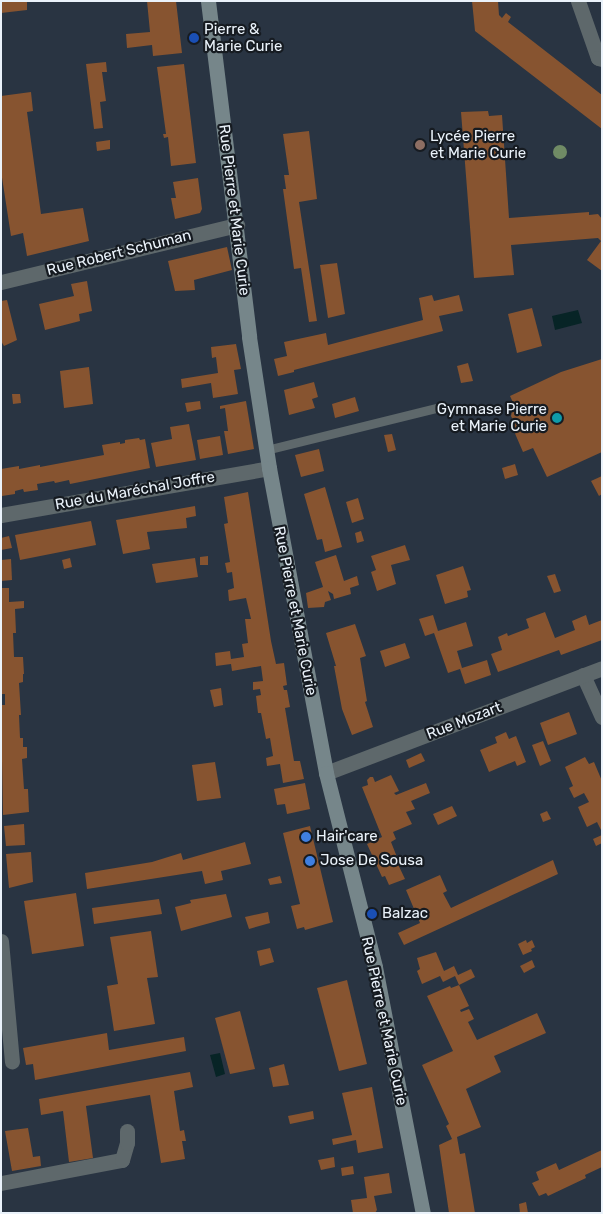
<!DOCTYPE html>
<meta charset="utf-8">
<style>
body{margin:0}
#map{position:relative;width:603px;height:1214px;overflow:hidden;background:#293442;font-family:Rubik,sans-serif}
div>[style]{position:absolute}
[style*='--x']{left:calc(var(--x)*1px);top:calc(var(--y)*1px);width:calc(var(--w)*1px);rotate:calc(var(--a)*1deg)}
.water>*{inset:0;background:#072426}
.building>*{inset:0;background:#875430}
.lane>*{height:9px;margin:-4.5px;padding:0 4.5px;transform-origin:4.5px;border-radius:4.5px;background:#5e686b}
.street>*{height:15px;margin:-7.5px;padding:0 7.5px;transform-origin:7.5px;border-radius:7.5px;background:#5e686b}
.secondary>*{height:15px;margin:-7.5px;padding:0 7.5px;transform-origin:7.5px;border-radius:7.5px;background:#76868a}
.trees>*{width:14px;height:14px;margin:-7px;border-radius:50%;background:#708b65}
.dots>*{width:14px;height:14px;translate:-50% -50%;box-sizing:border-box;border:2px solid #161b21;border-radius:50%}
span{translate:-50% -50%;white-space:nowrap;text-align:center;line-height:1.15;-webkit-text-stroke:4.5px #161b21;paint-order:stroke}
.poi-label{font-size:15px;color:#eaf2fa}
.left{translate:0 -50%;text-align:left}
.right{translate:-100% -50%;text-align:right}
.street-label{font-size:15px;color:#eaf2fa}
.frame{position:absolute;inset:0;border:2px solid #eaf2fa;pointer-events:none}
</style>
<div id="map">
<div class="water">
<div style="clip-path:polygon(578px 310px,582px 323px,555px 330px,552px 316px)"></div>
<div style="clip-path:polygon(220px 1053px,225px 1074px,216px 1077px,210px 1055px)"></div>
</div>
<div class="building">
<div style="clip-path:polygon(1px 1px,27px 1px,27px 10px,1px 13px)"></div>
<div style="clip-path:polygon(147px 1px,176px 1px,182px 53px,153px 56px,152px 45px,127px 48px,126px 34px,150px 32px)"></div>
<div style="clip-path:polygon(472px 1px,498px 1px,499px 15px,502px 18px,506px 13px,511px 17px,508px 22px,602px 95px,602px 129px,475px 31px)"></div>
<div style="clip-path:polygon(106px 62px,107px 72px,102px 72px,106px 101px,100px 102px,103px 128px,94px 129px,86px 64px)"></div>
<div style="clip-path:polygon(184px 64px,196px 163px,171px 166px,168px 137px,164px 138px,163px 134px,166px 134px,157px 67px)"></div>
<div style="clip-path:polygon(31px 92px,33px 111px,27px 112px,41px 214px,83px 208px,89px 241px,27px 256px,23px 233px,11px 236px,1px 171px,1px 96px)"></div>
<div style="clip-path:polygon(488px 111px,489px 116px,502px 115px,509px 218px,589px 212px,589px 215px,598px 214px,602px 219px,602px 271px,587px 260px,601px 241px,598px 238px,511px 245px,514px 275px,474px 278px,461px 112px)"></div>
<div style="clip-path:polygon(309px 131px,317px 199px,299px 202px,317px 321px,309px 322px,301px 268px,294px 269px,283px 189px,286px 189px,284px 175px,289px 175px,283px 134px)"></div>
<div style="clip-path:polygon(110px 140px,110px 149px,97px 151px,96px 142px)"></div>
<div style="clip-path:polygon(198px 178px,202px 209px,200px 213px,175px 219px,171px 198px,176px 198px,173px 182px)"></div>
<div style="clip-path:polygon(227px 247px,232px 270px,194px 280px,195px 290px,175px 291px,168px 261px)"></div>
<div style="clip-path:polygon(337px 263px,345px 314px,328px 318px,320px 265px)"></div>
<div style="clip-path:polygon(87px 281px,92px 311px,79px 314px,80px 321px,45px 330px,39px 304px,74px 296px,71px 284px)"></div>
<div style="clip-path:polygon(432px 295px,434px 301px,459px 295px,463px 311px,439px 316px,443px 331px,294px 370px,294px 372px,278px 376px,274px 359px,287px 356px,284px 342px,326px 333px,328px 345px,423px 320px,419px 298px)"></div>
<div style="clip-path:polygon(7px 300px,17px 340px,4px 346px,1px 341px,1px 301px)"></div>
<div style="clip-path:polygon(532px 308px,542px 346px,517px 353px,508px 314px)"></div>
<div style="clip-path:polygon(236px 344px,241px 369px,234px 370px,238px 394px,213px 398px,211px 383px,182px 388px,181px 379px,218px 373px,216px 357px,212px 358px,211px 347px)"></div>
<div style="clip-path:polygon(602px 359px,602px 452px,547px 477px,533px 448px,523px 452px,510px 422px,513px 420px,511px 416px,512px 411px,516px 409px,510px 396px,561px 372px)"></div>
<div style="clip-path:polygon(468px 363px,473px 381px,461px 383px,457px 366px)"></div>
<div style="clip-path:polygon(89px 367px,93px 404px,64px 408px,60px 371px)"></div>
<div style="clip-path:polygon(314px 382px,318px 397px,312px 399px,315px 408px,289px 415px,284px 390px)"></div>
<div style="clip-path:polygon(12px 394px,20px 394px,21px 403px,13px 404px)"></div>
<div style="clip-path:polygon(355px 397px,359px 411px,335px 418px,332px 404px)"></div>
<div style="clip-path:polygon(200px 401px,201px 409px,187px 412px,185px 403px)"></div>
<div style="clip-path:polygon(246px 401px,254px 449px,228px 454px,224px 431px,228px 431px,225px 408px,220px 409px,220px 406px)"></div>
<div style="clip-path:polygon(189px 424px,196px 460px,156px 467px,151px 443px,172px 439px,170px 427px)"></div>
<div style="clip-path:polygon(392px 434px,396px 450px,388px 452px,384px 435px)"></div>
<div style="clip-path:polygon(220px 436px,223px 455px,200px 459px,197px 440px)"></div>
<div style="clip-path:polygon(139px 438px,140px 440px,145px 439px,150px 468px,70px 484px,69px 480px,55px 483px,54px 481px,37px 484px,38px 490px,24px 492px,23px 489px,15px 491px,15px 494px,2px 496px,1px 469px,19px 466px,19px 469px,40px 465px,40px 467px,104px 455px,102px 445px,120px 442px,120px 444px,125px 443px,125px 440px)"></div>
<div style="clip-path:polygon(319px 449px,324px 471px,301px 477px,295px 455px)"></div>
<div style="clip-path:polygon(515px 464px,518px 475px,505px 479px,502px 468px)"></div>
<div style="clip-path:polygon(602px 476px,602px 494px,599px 496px,591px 481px)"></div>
<div style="clip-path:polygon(325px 487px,342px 547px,325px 552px,322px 539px,317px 540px,304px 494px)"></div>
<div style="clip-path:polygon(248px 492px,271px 641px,276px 664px,284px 663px,287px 685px,283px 686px,284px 690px,287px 690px,290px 707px,285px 708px,294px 761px,300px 761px,304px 779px,283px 783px,280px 764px,267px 766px,266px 758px,273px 756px,270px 738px,266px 739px,261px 713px,258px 713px,256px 696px,261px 695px,260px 689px,253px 690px,253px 682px,263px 681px,261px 666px,232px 671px,231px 664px,216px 666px,215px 653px,230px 651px,231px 659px,244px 657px,242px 644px,248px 643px,245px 619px,251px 619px,246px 598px,229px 601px,228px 590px,234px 588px,232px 572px,227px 573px,225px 563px,230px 562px,224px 524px,228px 523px,224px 497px)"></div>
<div style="clip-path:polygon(358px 498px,364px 519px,352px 523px,346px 502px)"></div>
<div style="clip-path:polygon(195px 506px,196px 516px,186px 518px,187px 528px,147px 532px,150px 549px,123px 554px,116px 520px)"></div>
<div style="clip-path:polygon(91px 521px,96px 545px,20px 560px,15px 535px)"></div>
<div style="clip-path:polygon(361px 531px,364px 541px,357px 543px,355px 533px)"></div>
<div style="clip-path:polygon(9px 536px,12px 548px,1px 550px,1px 538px)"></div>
<div style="clip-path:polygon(405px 545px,410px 560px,391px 565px,396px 584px,377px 591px,371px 572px,376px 570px,371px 556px)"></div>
<div style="clip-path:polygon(336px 555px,344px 581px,357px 576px,359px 585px,350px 588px,351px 594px,334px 599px,333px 594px,328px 591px,331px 600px,325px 602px,324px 607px,308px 608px,306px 593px,323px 587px,315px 562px)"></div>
<div style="clip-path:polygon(208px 556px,208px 565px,200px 565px,200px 557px)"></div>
<div style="clip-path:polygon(70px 558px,72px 567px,64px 569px,62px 560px)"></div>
<div style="clip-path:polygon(195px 558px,198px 577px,156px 583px,152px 564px)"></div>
<div style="clip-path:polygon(11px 559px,12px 580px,1px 581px,1px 560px)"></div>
<div style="clip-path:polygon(463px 566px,471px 590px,467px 591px,468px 597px,445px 604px,436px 575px)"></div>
<div style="clip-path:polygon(555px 574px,561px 591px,554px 593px,547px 576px)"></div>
<div style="clip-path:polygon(1px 588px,9px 588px,9px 602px,24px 601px,24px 608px,15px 609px,16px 633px,13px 633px,14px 657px,23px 657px,24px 674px,23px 674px,23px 682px,19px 683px,21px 715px,19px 715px,20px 738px,23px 738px,23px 747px,27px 747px,27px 758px,22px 759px,24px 789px,28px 789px,29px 812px,3px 815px,1px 705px,5px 705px,5px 694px,1px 694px)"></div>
<div style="clip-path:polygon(545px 612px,555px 638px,575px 630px,572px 621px,586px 615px,589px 625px,602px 620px,602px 640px,561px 655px,559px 650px,498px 672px,491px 654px,502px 650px,498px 637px,507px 633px,508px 636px,529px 628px,526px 619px)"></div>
<div style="clip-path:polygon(433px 615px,438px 631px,466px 622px,473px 646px,457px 651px,462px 668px,487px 660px,491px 675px,465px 684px,460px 669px,448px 673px,434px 633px,425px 636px,419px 619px)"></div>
<div style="clip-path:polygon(355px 624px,366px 656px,360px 658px,367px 701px,365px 702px,373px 727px,352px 735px,342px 709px,334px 666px,336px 666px,326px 633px)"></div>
<div style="clip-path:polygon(405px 643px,410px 658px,385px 667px,380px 651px)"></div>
<div style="clip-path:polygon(221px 688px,223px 705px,214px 707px,210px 690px)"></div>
<div style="clip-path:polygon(569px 712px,577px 734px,548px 745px,540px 723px)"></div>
<div style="clip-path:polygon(506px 732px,509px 739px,516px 736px,526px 762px,517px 766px,515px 761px,489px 772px,480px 750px,497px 743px,495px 737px)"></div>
<div style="clip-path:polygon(543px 741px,551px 761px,540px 766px,532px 745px)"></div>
<div style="clip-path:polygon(421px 753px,425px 761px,409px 768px,406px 760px)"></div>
<div style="clip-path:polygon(585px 757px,589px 764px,594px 762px,602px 781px,602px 832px,597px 822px,587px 827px,581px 814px,578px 807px,589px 802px,584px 793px,574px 798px,569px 788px,573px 786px,565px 767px)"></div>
<div style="clip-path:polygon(215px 762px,221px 798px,197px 801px,192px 765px)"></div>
<div style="clip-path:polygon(391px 775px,399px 791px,394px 793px,396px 795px,426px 783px,430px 793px,411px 801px,415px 809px,406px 812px,412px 824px,393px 832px,396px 839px,391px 842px,397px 857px,395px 858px,405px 879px,389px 885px,385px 876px,382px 877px,367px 844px,382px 837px,362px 787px,368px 785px,367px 780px,370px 777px,373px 777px,375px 782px)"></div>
<div style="clip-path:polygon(305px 783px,310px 809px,287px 814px,285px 804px,277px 805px,274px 789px)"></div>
<div style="clip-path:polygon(452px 806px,457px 816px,438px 825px,433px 814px)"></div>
<div style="clip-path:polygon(547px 811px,551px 819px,543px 822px,540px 814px)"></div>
<div style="clip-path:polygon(24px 824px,25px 845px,6px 846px,4px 826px)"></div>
<div style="clip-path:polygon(310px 826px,333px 922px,305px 930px,304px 927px,297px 929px,291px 906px,300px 904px,283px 833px)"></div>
<div style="clip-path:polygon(602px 835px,602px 843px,596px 846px,593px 839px)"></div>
<div style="clip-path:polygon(245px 842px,251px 864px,221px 871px,223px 880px,205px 884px,202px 871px,87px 889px,85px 873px,152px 862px,181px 853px,183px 860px)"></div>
<div style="clip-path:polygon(31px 852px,33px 882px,9px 888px,6px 854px)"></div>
<div style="clip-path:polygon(553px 860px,558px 874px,404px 945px,398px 933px,420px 923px,406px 890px,440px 875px,447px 891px,443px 893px,451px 908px)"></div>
<div style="clip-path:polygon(280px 876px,282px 883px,270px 885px,268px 879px)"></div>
<div style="clip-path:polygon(76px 893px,84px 946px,32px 954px,24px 901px)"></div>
<div style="clip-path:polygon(226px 894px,232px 917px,181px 931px,175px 907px,191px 903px,190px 900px)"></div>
<div style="clip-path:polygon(159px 899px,162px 914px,94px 924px,92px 908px)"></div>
<div style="clip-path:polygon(268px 912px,270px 923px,249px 929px,245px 917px)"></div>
<div style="clip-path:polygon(151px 931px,158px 977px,147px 978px,155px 1024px,114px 1031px,107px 986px,118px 984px,110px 937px)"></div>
<div style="clip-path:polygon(526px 940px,527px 943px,532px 940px,535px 947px,531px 949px,532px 951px,523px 955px,518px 944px)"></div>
<div style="clip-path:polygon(270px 948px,274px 962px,260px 966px,257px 951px)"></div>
<div style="clip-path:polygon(436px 952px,444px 971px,454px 966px,458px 975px,471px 969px,475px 977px,459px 985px,469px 1006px,460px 1010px,461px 1012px,469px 1009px,474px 1019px,468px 1022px,477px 1040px,537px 1013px,546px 1033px,494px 1056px,501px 1072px,466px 1089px,481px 1127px,457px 1137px,460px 1154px,465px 1153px,475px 1213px,449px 1213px,439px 1145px,452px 1139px,446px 1126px,449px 1124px,422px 1065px,453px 1051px,427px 996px,450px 986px,451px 988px,459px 985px,455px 976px,443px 982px,440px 976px,422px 984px,417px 971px,420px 969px,417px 958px)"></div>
<div style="clip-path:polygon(532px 960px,535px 967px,524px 973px,520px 966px)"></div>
<div style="clip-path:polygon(347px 980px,367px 1064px,339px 1071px,317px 988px)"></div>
<div style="clip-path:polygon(240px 1011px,255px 1069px,230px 1074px,215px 1018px)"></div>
<div style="clip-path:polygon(107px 1033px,109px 1050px,184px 1037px,186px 1051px,35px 1080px,33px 1064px,26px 1065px,23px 1048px)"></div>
<div style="clip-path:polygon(284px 1064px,289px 1085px,273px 1087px,269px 1068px)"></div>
<div style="clip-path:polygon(190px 1072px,193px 1087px,174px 1091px,180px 1131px,184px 1130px,186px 1141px,182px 1141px,185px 1159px,161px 1163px,150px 1095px,86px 1106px,93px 1158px,69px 1162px,63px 1111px,41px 1115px,39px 1099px)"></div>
<div style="clip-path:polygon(372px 1087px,383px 1148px,358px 1153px,356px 1140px,333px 1145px,332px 1139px,352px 1135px,342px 1093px)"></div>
<div style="clip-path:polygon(313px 1111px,314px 1119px,290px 1124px,288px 1116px)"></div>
<div style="clip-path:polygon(28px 1128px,33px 1157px,40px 1156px,41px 1166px,12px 1171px,5px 1131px)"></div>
<div style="clip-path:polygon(602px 1150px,602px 1167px,585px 1175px,586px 1178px,548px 1196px,546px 1193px,539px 1196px,532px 1183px,539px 1180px,536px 1172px,556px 1163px,559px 1170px)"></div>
<div style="clip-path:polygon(334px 1157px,335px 1167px,321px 1170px,318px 1160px)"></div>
<div style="clip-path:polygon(353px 1166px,354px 1174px,342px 1176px,341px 1168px)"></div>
<div style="clip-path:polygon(389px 1173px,392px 1193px,374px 1196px,377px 1210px,375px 1213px,353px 1213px,351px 1200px,367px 1198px,364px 1177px)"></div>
<div style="clip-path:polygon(526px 1202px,528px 1213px,520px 1213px,519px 1204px)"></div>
</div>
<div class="lane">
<div style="--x:266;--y:450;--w:183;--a:-13.9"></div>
</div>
<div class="street">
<div style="--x:578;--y:1;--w:60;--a:70.7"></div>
<div style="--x:598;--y:58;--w:4;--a:14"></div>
<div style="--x:1;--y:282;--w:243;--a:-13.6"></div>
<div style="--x:1;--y:515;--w:272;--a:-9.9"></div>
<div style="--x:583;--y:675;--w:46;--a:65.7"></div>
<div style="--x:326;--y:773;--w:295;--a:-20.8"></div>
<div style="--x:1;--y:941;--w:121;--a:84.8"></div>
<div style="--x:1;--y:1183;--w:123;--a:-10.8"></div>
<div style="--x:122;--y:1160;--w:18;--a:-74"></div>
<div style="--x:127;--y:1143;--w:12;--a:-90"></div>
</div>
<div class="secondary">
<div style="--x:208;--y:1;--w:338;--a:83"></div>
<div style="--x:249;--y:337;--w:133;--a:81.3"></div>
<div style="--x:269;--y:468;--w:310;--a:79.4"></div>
<div style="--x:326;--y:773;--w:200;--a:75.8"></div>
<div style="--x:375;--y:967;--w:251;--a:79"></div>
</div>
<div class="trees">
<div style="left:560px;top:152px"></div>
</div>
<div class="dots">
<div style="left:194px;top:38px;background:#1a4fb4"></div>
<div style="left:420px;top:145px;background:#8d6e63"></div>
<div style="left:557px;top:418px;background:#0f9aa8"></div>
<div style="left:306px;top:837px;background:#3f7fe0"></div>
<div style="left:310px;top:861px;background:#3f7fe0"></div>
<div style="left:372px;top:914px;background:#1a4fb4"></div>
</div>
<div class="poi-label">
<span class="left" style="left:204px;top:38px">Pierre &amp;<br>Marie Curie</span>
<span class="left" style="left:430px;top:145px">Lycée Pierre<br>et Marie Curie</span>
<span class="right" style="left:547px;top:418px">Gymnase Pierre<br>et Marie Curie</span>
<span class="left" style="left:316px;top:837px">Hair'care</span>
<span class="left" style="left:320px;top:861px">Jose De Sousa</span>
<span class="left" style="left:382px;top:914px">Balzac</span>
</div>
<div class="street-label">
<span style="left:234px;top:210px;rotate:83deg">Rue Pierre et Marie Curie</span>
<span style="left:119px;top:253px;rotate:-14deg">Rue Robert Schuman</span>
<span style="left:135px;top:491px;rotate:-10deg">Rue du Maréchal Joffre</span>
<span style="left:295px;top:611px;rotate:79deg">Rue Pierre et Marie Curie</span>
<span style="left:464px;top:721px;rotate:-21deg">Rue Mozart</span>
<span style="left:384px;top:1021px;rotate:78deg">Rue Pierre et Marie Curie</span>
</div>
<div class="frame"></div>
</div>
